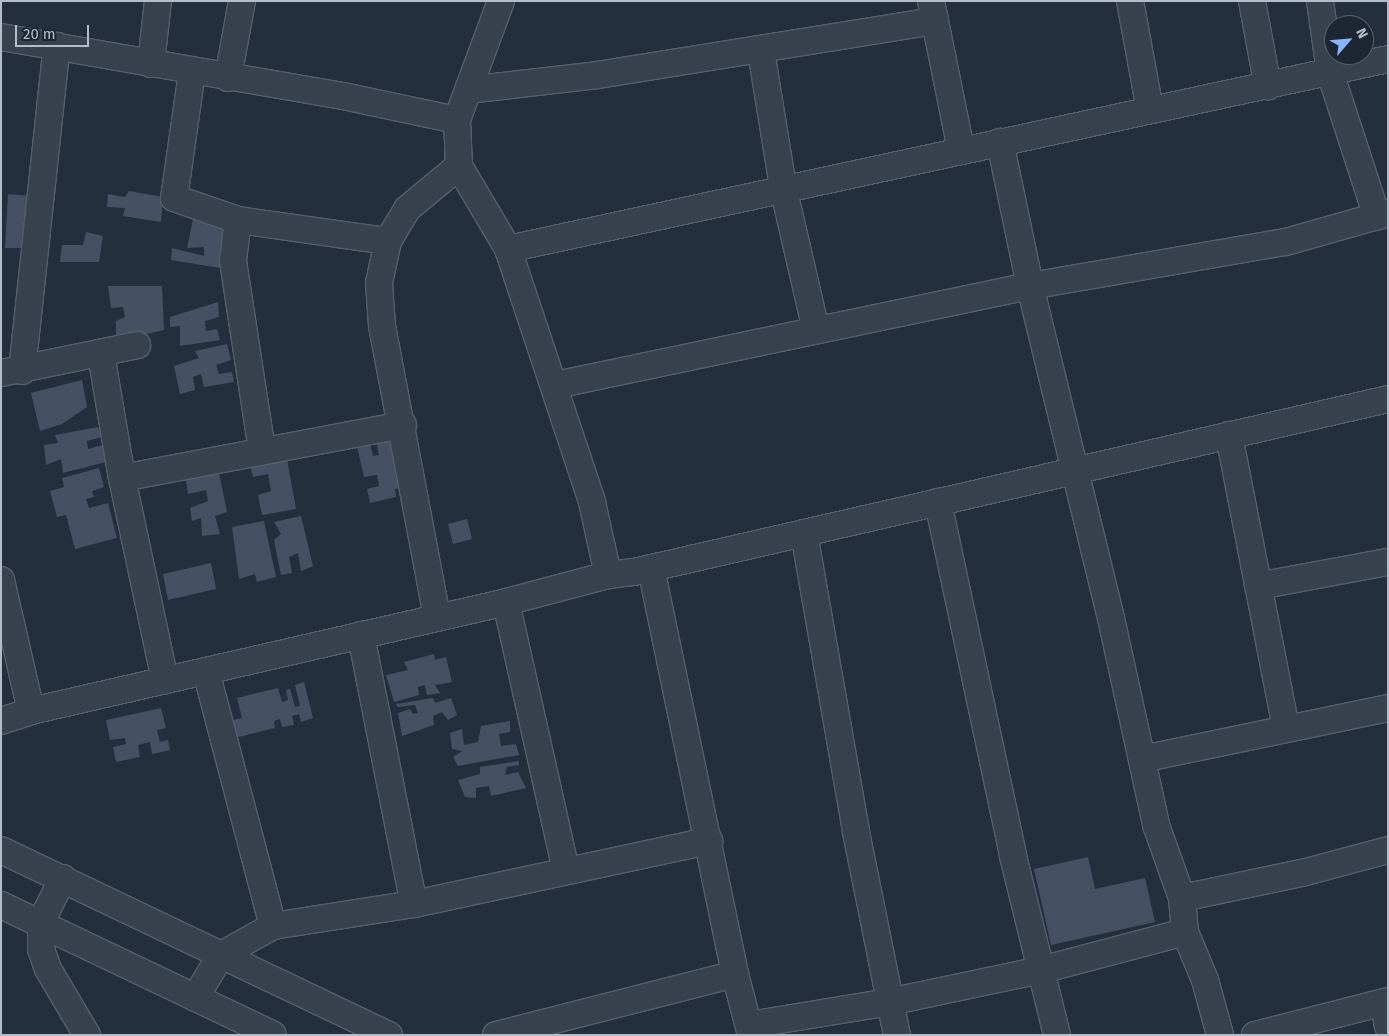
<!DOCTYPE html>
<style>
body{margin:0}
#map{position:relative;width:1389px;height:1036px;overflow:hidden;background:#242f3e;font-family:"Fira Sans",sans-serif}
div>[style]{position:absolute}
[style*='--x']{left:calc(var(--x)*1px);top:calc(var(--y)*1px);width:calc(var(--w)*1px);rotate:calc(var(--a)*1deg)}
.building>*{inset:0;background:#455162}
.roads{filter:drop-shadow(1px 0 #565f6c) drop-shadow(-1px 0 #565f6c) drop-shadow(0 1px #565f6c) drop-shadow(0 -1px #565f6c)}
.minor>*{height:26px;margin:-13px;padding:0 13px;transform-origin:13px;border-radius:13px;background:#38414e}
span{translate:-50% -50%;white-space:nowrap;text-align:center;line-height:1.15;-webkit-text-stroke:4.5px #1d2633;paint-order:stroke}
.frame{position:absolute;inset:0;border:2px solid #b4bcc9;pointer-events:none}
.north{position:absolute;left:1324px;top:15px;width:50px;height:50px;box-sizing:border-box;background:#1d2633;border:1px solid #59626f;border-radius:50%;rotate:63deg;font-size:14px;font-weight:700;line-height:20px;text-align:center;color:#b4bcc9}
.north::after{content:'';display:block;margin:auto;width:18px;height:22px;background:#8ab4f8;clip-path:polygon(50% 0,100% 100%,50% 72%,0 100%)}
.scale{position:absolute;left:15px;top:25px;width:74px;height:22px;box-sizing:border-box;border:2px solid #b4bcc9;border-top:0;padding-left:6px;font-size:15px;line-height:18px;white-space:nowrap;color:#b4bcc9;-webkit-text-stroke:4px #1d2633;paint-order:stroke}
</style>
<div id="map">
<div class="building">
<div style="clip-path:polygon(129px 191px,163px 197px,161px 222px,123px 216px,125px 208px,107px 207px,108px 194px,125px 197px)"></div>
<div style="clip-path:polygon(8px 194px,30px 196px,27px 248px,5px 248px)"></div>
<div style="clip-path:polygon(194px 214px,230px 220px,226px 269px,171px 260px,172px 248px,204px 256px,204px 247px,187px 248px)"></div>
<div style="clip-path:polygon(86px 232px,103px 236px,99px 262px,60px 262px,62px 245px,83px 245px)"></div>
<div style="clip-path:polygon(108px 286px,162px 286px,164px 330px,116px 341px,116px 321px,125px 317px,123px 307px,111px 308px)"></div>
<div style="clip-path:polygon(218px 302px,219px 317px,205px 321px,206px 331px,217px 329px,220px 340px,180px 346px,180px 326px,170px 327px,170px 317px)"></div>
<div style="clip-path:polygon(227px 344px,231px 360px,216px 365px,219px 374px,232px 372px,234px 382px,204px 387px,201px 374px,193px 377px,195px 390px,180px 394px,174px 366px,199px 358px,195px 351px)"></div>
<div style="clip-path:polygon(82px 380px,87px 407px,62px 424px,40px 431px,31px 393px)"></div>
<div style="clip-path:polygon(98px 427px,102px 437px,87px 441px,88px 449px,103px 445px,106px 462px,63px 473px,61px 459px,46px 465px,44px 445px,58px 443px,55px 435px)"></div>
<div style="clip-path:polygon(394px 436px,406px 487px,395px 489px,396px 497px,370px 503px,367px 489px,379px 486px,377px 475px,364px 477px,356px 442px,369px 439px,373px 456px,379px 455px,376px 440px)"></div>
<div style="clip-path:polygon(287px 459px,296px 509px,262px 515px,258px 495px,271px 491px,268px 474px,253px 477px,250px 465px)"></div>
<div style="clip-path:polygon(99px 468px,104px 487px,92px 491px,94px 497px,86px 499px,89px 508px,108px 503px,117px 538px,75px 549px,66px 515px,57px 517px,50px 491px,64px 487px,62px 478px)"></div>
<div style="clip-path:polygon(219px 473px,227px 512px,215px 516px,220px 534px,202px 536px,201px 518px,192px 521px,190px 508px,208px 501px,206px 490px,188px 494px,186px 480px)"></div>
<div style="clip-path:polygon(301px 516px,313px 566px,301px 571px,298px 553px,289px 557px,292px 573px,281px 575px,274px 540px,281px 534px,274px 522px)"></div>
<div style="clip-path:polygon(467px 519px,472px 539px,453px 544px,448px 524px)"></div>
<div style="clip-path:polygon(264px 521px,276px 577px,257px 582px,255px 574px,239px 579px,232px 527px)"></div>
<div style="clip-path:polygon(211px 563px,216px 589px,168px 600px,163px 574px)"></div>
<div style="clip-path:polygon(434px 654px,435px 660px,446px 657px,452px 682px,435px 685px,440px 693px,427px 695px,425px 685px,418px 687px,419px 695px,394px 702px,386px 675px,408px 670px,404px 662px)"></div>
<div style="clip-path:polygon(304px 682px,313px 718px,301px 722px,299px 714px,292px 716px,294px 725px,282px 727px,280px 719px,274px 721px,275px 728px,234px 738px,229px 721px,242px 718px,237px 698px,278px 688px,282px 702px,288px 700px,286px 690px,290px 689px,295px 707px,300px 706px,295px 685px)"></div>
<div style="clip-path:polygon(433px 698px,435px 703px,451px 698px,457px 715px,448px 720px,442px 712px,433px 716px,434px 725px,402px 736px,398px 713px,410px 709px,413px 714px,418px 713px,415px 705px,398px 707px,396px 704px)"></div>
<div style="clip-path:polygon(161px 708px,166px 728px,157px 730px,160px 742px,168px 740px,170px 750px,152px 754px,150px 742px,138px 745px,140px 757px,116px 762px,113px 747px,126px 744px,125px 738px,110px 740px,106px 720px)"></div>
<div style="clip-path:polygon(510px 721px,510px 732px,499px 734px,501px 746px,516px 744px,519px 755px,458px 766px,453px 757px,462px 751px,452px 749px,450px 733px,462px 729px,464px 745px,478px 742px,481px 726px)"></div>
<div style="clip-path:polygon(519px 761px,519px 765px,507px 767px,505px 775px,518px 772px,526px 788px,491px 796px,489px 786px,476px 788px,476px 798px,465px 797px,458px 780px,480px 774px,480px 767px)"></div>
<div style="clip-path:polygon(1088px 857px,1095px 889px,1145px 878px,1155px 922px,1051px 945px,1034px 869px)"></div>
</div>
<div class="roads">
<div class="minor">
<div style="--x:501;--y:1;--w:127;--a:110.3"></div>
<div style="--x:457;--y:120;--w:46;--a:87.5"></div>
<div style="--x:459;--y:166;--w:96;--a:59.4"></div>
<div style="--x:508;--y:249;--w:267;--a:71.6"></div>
<div style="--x:592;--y:502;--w:75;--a:77.6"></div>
<div style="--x:931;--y:1;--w:152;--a:78.6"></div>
<div style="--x:1130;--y:1;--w:111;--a:79.6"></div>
<div style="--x:1252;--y:1;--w:87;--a:79.5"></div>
<div style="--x:1320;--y:1;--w:72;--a:82"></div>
<div style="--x:1330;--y:72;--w:152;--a:72"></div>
<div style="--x:1;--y:37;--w:347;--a:9.8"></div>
<div style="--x:343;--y:96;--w:116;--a:11.9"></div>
<div style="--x:761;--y:51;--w:138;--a:80.8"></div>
<div style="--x:783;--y:187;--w:147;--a:77"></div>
<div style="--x:151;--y:64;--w:63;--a:-83.7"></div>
<div style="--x:192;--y:72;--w:127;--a:98.1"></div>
<div style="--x:174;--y:198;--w:68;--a:19"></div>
<div style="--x:238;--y:220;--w:151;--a:8"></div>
<div style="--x:228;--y:78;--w:78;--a:-79.7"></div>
<div style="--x:468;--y:90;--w:130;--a:-6.6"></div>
<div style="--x:597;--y:75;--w:342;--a:-9.1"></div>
<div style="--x:1000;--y:142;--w:147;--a:78.2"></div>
<div style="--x:1030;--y:286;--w:342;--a:76.3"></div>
<div style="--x:1111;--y:618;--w:212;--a:77.7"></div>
<div style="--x:1156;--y:825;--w:77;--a:70.4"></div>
<div style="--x:1182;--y:898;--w:34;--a:85"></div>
<div style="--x:1185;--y:932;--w:52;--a:67.4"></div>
<div style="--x:1205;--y:980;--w:57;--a:74.7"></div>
<div style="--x:238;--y:220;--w:41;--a:97"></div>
<div style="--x:233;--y:261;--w:192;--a:81.3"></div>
<div style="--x:508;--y:249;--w:900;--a:-12.18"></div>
<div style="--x:101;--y:354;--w:126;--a:80.4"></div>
<div style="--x:122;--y:478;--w:207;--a:78"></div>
<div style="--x:22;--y:371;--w:327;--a:-83.9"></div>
<div style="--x:1;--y:373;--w:139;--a:-11.6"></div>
<div style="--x:555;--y:385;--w:485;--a:-11.8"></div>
<div style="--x:1030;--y:286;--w:260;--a:-9.8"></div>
<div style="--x:1286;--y:242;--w:106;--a:-15.9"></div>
<div style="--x:1229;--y:435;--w:299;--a:79"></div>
<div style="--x:122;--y:478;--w:286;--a:-10.7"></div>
<div style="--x:938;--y:502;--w:362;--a:78"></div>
<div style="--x:1013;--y:856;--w:184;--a:76.2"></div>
<div style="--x:804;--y:533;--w:303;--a:80.1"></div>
<div style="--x:856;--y:832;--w:207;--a:78.6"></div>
<div style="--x:651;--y:568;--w:415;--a:78.3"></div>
<div style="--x:735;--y:974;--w:63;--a:75.3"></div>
<div style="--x:1;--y:580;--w:134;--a:77.1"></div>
<div style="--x:1258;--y:586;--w:132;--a:-10.5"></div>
<div style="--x:506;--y:602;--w:275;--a:77.4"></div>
<div style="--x:437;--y:617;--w:296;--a:-100.7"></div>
<div style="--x:382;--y:326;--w:43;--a:-94"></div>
<div style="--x:379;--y:283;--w:43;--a:-77.9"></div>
<div style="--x:388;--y:241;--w:37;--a:-59"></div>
<div style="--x:407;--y:209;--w:67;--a:-39.6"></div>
<div style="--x:361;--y:635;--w:274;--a:78.9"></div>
<div style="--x:206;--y:671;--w:264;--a:75.3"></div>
<div style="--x:1;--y:721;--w:32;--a:-18"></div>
<div style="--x:31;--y:711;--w:487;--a:-12.9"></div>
<div style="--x:506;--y:602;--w:106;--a:-14.8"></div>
<div style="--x:608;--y:575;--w:26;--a:-7"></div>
<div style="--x:634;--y:572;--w:774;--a:-12.92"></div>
<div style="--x:1142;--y:759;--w:251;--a:-11.7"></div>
<div style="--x:1;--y:850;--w:430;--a:25.5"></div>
<div style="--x:63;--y:878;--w:49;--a:116.6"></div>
<div style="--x:41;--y:922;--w:27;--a:90"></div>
<div style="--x:41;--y:949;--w:21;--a:71"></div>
<div style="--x:48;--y:969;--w:77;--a:59.4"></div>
<div style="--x:1182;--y:898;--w:123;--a:-11.8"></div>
<div style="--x:1302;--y:873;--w:89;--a:-15"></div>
<div style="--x:1;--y:905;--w:301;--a:25.5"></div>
<div style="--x:195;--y:998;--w:50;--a:-58.8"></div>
<div style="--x:221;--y:955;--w:60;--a:-29.1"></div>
<div style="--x:273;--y:926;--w:143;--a:-8.9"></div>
<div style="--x:414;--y:904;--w:302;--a:-12.1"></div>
<div style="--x:1384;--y:1002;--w:24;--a:81"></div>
<div style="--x:749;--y:1025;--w:142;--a:-9.3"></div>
<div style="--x:889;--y:1002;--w:155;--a:-11.9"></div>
<div style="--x:1041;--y:970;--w:149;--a:-14.8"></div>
<div style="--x:496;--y:1035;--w:247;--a:-14.3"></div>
<div style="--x:1255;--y:1035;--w:137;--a:-14.3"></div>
</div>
</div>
<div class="frame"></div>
<div class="north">N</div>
<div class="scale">20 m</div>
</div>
